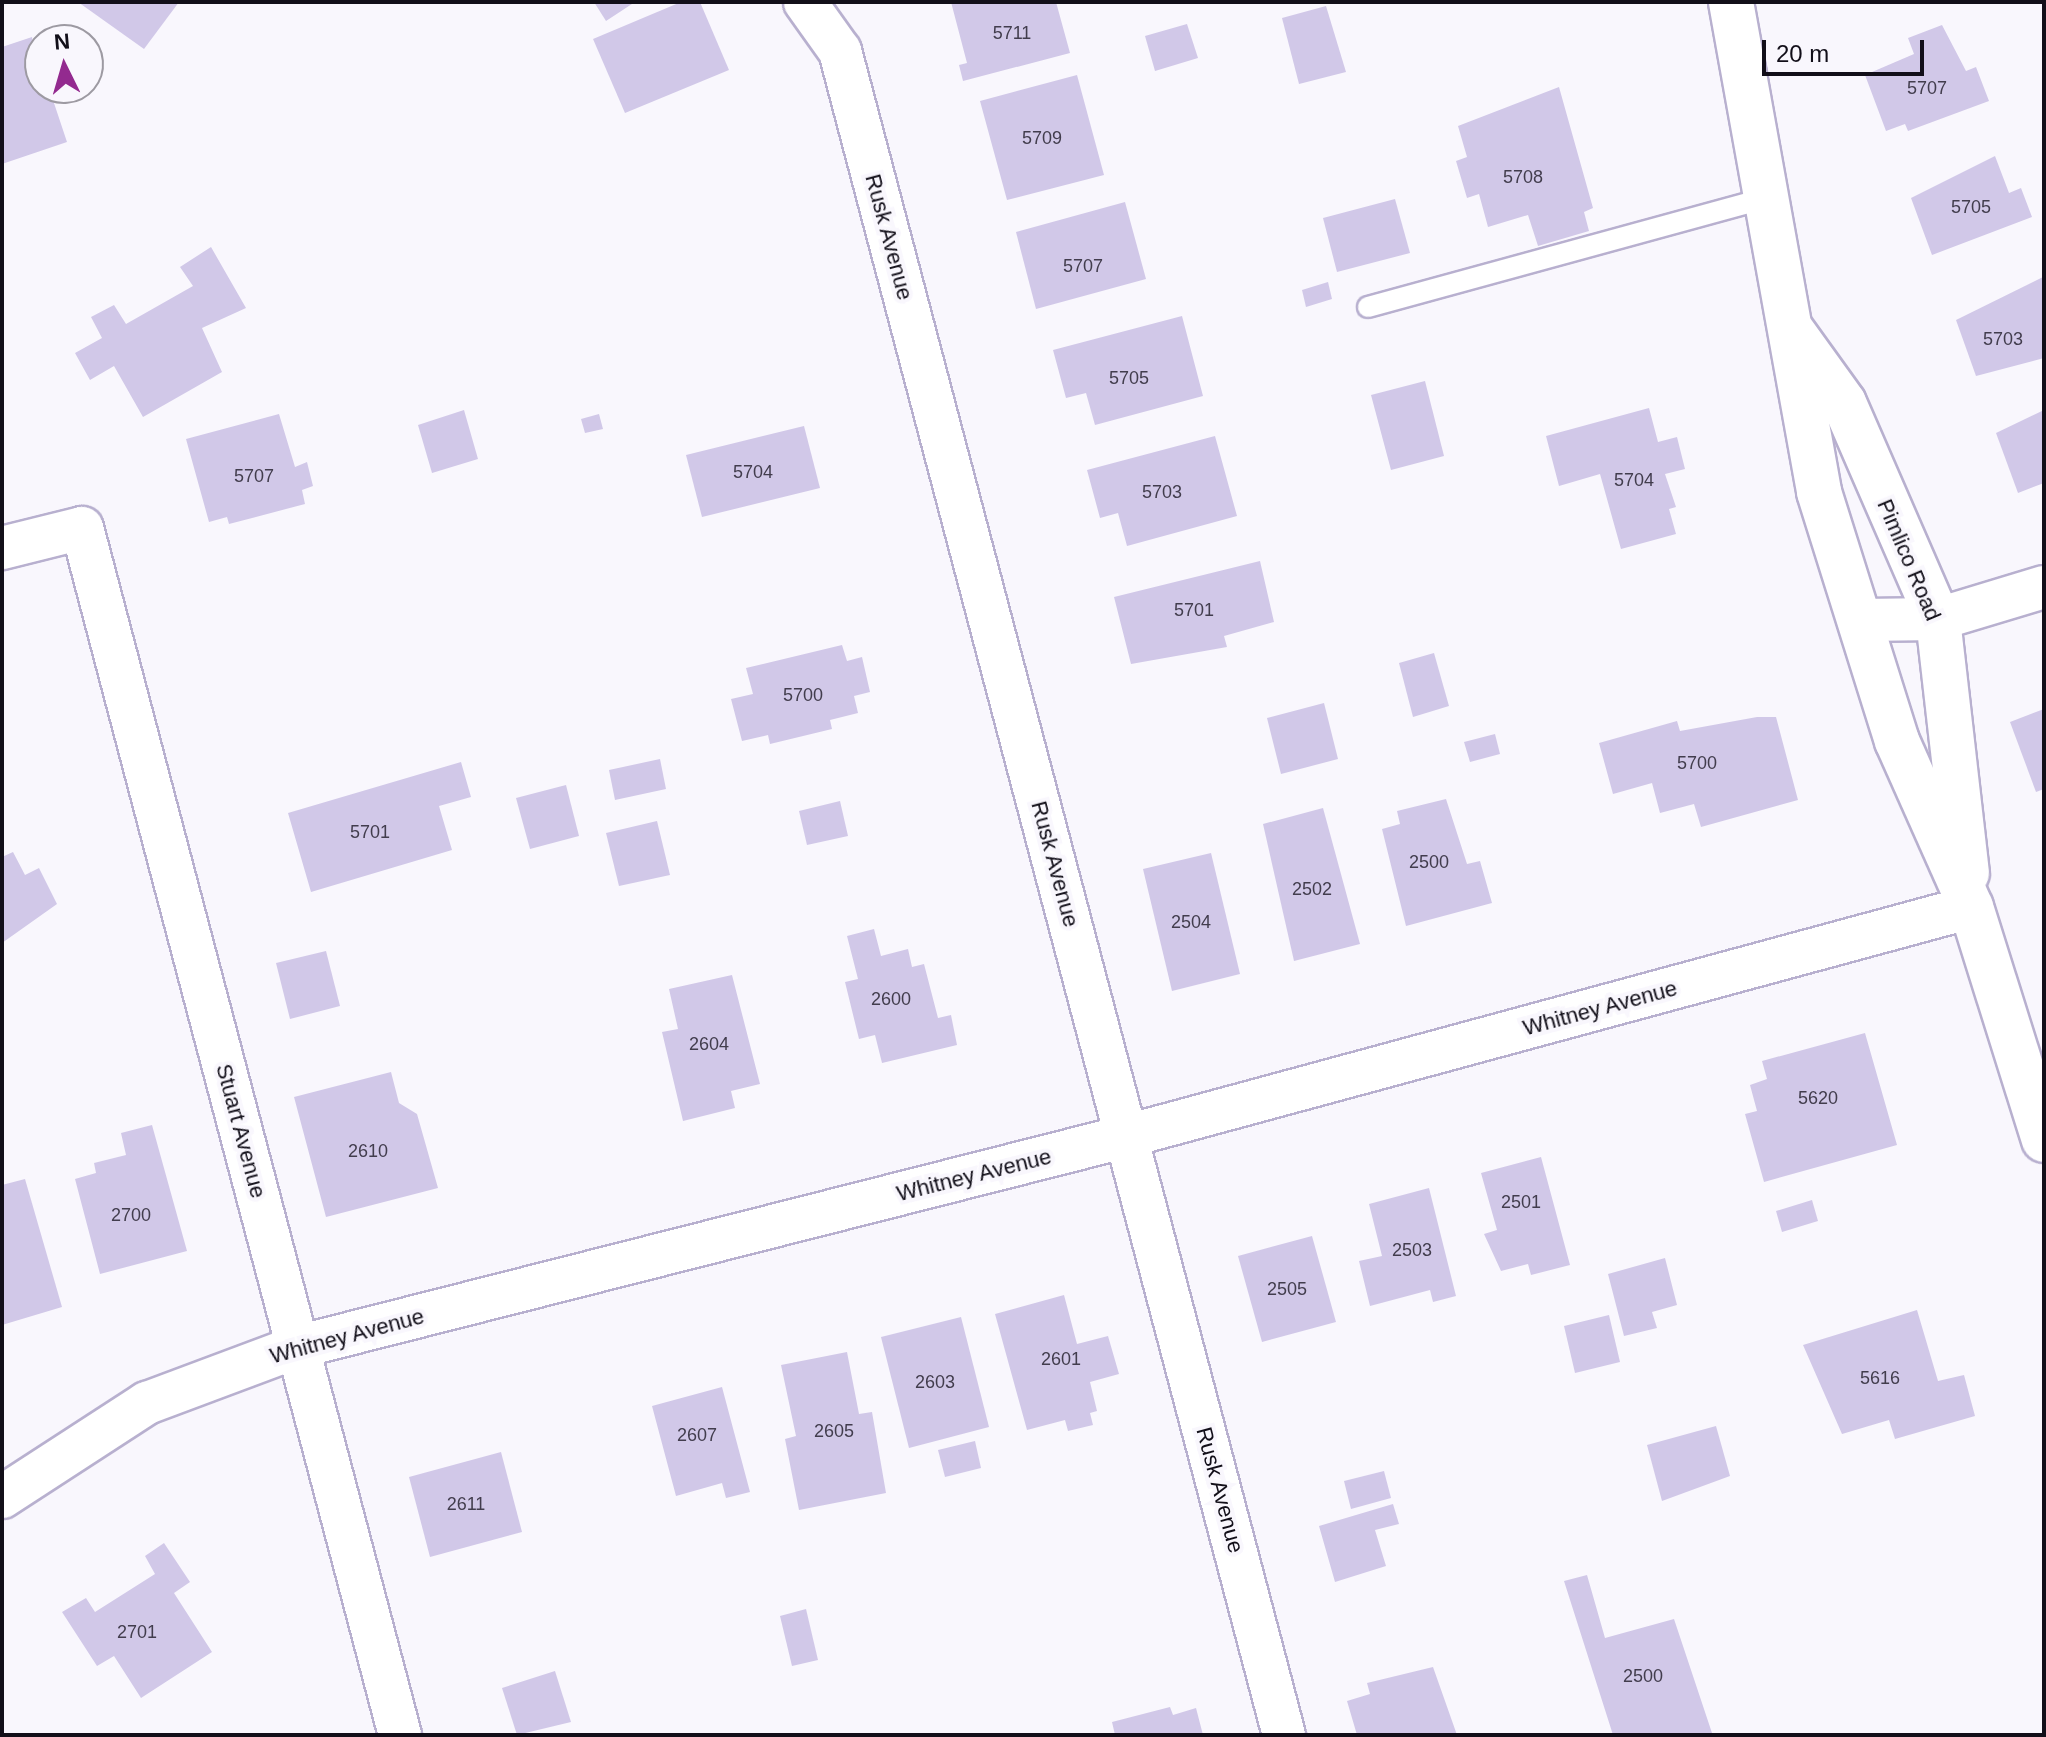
<!DOCTYPE html>
<style>
body{margin:0}
#map{position:relative;width:2046px;height:1737px;overflow:hidden;background:#f9f7fd;font-family:Arial,sans-serif}
div>[style]{position:absolute}
[style*='--x']{left:calc(var(--x)*1px);top:calc(var(--y)*1px);width:calc(var(--w)*1px);rotate:calc(var(--a)*1deg)}
.building>*{inset:0;background:#d1c8e8}
.roads{filter:drop-shadow(2px 0 #b8b0cf) drop-shadow(-2px 0 #b8b0cf) drop-shadow(0 2px #b8b0cf) drop-shadow(0 -2px #b8b0cf)}
.lane>*{height:20px;margin:-10px;padding:0 10px;transform-origin:10px;border-radius:10px;background:#fff}
.street>*{height:42px;margin:-21px;padding:0 21px;transform-origin:21px;border-radius:21px;background:#fff}
.secondary>*{height:44px;margin:-22px;padding:0 22px;transform-origin:22px;border-radius:22px;background:#fff}
span{translate:-50% -50%;white-space:nowrap;text-align:center;line-height:1.15;-webkit-text-stroke:8px #f9f7fd;paint-order:stroke}
.number-label{font-size:18px;color:#423d4d}
.number-label span{-webkit-text-stroke-width:0}
.street-label{font-size:22px;color:#120f19}
.frame{position:absolute;inset:0;border:4px solid #120f19;pointer-events:none}
.north{position:absolute;left:24px;top:24px;width:80px;height:80px;box-sizing:border-box;background:#f9f7fd;border:2px solid #9d9aa2;border-radius:50%;rotate:355deg;font-size:22px;font-weight:700;line-height:32px;text-align:center;color:#120f19}
.north::after{content:'';display:block;margin:auto;width:28px;height:36px;background:#932a8f;clip-path:polygon(50% 0,100% 100%,50% 72%,0 100%)}
.scale{position:absolute;left:1762px;top:40px;width:162px;height:36px;box-sizing:border-box;border:4px solid #120f19;border-top:0;padding-left:10px;font-size:24px;line-height:28px;white-space:nowrap;color:#120f19;-webkit-text-stroke:6px #f9f7fd;paint-order:stroke}
</style>
<div id="map">
<div class="building">
<div style="clip-path:polygon(78px 2px,179px 2px,144px 49px)"></div>
<div style="clip-path:polygon(594px 2px,635px 2px,606px 21px)"></div>
<div style="clip-path:polygon(681px 2px,700px 2px,729px 70px,625px 113px,593px 39px)"></div>
<div style="clip-path:polygon(951px 2px,1056px 2px,1070px 53px,963px 81px,959px 65px,967px 63px)"></div>
<div style="clip-path:polygon(1326px 6px,1346px 72px,1299px 84px,1282px 18px)"></div>
<div style="clip-path:polygon(1187px 24px,1198px 58px,1155px 71px,1145px 36px)"></div>
<div style="clip-path:polygon(1942px 25px,1966px 71px,1976px 67px,1989px 101px,1908px 131px,1905px 124px,1886px 131px,1865px 75px,1914px 54px,1908px 38px)"></div>
<div style="clip-path:polygon(32px 37px,40px 88px,49px 88px,67px 142px,2px 164px,2px 47px)"></div>
<div style="clip-path:polygon(1077px 75px,1104px 175px,1007px 200px,980px 101px)"></div>
<div style="clip-path:polygon(1559px 87px,1593px 208px,1584px 212px,1589px 231px,1538px 246px,1528px 215px,1488px 227px,1479px 194px,1467px 198px,1456px 161px,1467px 157px,1458px 126px)"></div>
<div style="clip-path:polygon(1995px 156px,2009px 193px,2021px 188px,2032px 217px,1932px 255px,1911px 198px)"></div>
<div style="clip-path:polygon(1395px 199px,1410px 253px,1337px 272px,1323px 218px)"></div>
<div style="clip-path:polygon(1125px 202px,1146px 279px,1036px 309px,1016px 232px)"></div>
<div style="clip-path:polygon(211px 247px,246px 308px,202px 328px,222px 372px,143px 417px,114px 366px,90px 380px,75px 353px,102px 338px,91px 317px,114px 305px,126px 324px,193px 286px,180px 267px)"></div>
<div style="clip-path:polygon(2043px 277px,2044px 358px,1976px 376px,1956px 320px)"></div>
<div style="clip-path:polygon(1328px 282px,1332px 299px,1306px 307px,1302px 290px)"></div>
<div style="clip-path:polygon(1182px 316px,1203px 396px,1095px 425px,1086px 393px,1066px 398px,1053px 350px)"></div>
<div style="clip-path:polygon(1425px 381px,1444px 456px,1391px 470px,1371px 395px)"></div>
<div style="clip-path:polygon(1649px 408px,1658px 442px,1677px 437px,1685px 469px,1665px 474px,1676px 507px,1669px 509px,1676px 534px,1621px 549px,1600px 474px,1559px 486px,1546px 436px)"></div>
<div style="clip-path:polygon(464px 410px,478px 459px,432px 473px,418px 425px)"></div>
<div style="clip-path:polygon(2044px 410px,2044px 483px,2018px 493px,1996px 433px)"></div>
<div style="clip-path:polygon(279px 414px,295px 467px,307px 462px,313px 486px,302px 490px,305px 504px,229px 524px,227px 517px,209px 522px,186px 439px)"></div>
<div style="clip-path:polygon(599px 414px,603px 429px,585px 433px,581px 419px)"></div>
<div style="clip-path:polygon(804px 426px,820px 488px,702px 517px,686px 455px)"></div>
<div style="clip-path:polygon(1215px 436px,1237px 516px,1127px 546px,1118px 513px,1100px 518px,1087px 470px)"></div>
<div style="clip-path:polygon(1260px 561px,1274px 622px,1224px 636px,1227px 647px,1131px 664px,1114px 597px)"></div>
<div style="clip-path:polygon(842px 645px,847px 661px,862px 657px,870px 692px,854px 696px,858px 713px,830px 720px,832px 729px,770px 744px,768px 735px,742px 741px,731px 699px,753px 694px,746px 668px)"></div>
<div style="clip-path:polygon(1434px 653px,1449px 706px,1413px 717px,1399px 663px)"></div>
<div style="clip-path:polygon(1324px 703px,1338px 759px,1281px 774px,1267px 718px)"></div>
<div style="clip-path:polygon(2044px 709px,2044px 789px,2036px 792px,2010px 722px)"></div>
<div style="clip-path:polygon(1757px 717px,1776px 717px,1798px 800px,1701px 827px,1694px 804px,1660px 813px,1652px 783px,1613px 794px,1599px 743px,1677px 721px,1680px 731px)"></div>
<div style="clip-path:polygon(1495px 734px,1500px 754px,1470px 762px,1464px 742px)"></div>
<div style="clip-path:polygon(660px 759px,666px 789px,615px 800px,609px 770px)"></div>
<div style="clip-path:polygon(461px 762px,471px 797px,439px 806px,452px 850px,311px 892px,288px 813px)"></div>
<div style="clip-path:polygon(566px 785px,579px 836px,530px 849px,516px 798px)"></div>
<div style="clip-path:polygon(1446px 799px,1467px 864px,1480px 861px,1492px 903px,1406px 926px,1382px 829px,1400px 824px,1397px 811px)"></div>
<div style="clip-path:polygon(840px 801px,848px 836px,807px 845px,799px 811px)"></div>
<div style="clip-path:polygon(1323px 808px,1360px 944px,1294px 961px,1263px 824px)"></div>
<div style="clip-path:polygon(657px 821px,670px 875px,619px 886px,606px 833px)"></div>
<div style="clip-path:polygon(13px 852px,25px 875px,39px 868px,57px 904px,2px 943px,2px 857px)"></div>
<div style="clip-path:polygon(1211px 853px,1240px 974px,1172px 991px,1143px 869px)"></div>
<div style="clip-path:polygon(874px 929px,881px 956px,908px 949px,912px 967px,924px 964px,938px 1018px,951px 1015px,957px 1045px,882px 1063px,875px 1035px,859px 1039px,845px 982px,858px 979px,847px 936px)"></div>
<div style="clip-path:polygon(326px 951px,340px 1006px,290px 1019px,276px 963px)"></div>
<div style="clip-path:polygon(732px 975px,760px 1084px,731px 1091px,735px 1108px,683px 1121px,662px 1032px,678px 1029px,669px 989px)"></div>
<div style="clip-path:polygon(1865px 1033px,1897px 1145px,1764px 1182px,1745px 1114px,1757px 1111px,1750px 1085px,1767px 1079px,1762px 1061px)"></div>
<div style="clip-path:polygon(391px 1072px,399px 1103px,417px 1114px,438px 1188px,326px 1217px,294px 1097px)"></div>
<div style="clip-path:polygon(152px 1125px,187px 1251px,100px 1274px,75px 1179px,96px 1173px,94px 1163px,126px 1155px,121px 1133px)"></div>
<div style="clip-path:polygon(1541px 1157px,1570px 1265px,1531px 1275px,1528px 1264px,1501px 1271px,1484px 1234px,1497px 1230px,1481px 1173px)"></div>
<div style="clip-path:polygon(25px 1179px,62px 1307px,2px 1325px,2px 1185px)"></div>
<div style="clip-path:polygon(1429px 1188px,1456px 1296px,1433px 1302px,1430px 1290px,1370px 1306px,1359px 1261px,1382px 1256px,1369px 1204px)"></div>
<div style="clip-path:polygon(1812px 1200px,1818px 1221px,1782px 1232px,1776px 1211px)"></div>
<div style="clip-path:polygon(1312px 1236px,1336px 1322px,1262px 1342px,1238px 1256px)"></div>
<div style="clip-path:polygon(1665px 1258px,1677px 1305px,1652px 1312px,1657px 1328px,1624px 1336px,1608px 1274px)"></div>
<div style="clip-path:polygon(1064px 1295px,1077px 1344px,1108px 1336px,1119px 1374px,1090px 1382px,1097px 1411px,1090px 1413px,1093px 1425px,1068px 1431px,1065px 1420px,1027px 1430px,995px 1314px)"></div>
<div style="clip-path:polygon(1917px 1310px,1938px 1381px,1964px 1375px,1975px 1416px,1895px 1439px,1889px 1420px,1842px 1434px,1803px 1345px)"></div>
<div style="clip-path:polygon(1609px 1315px,1620px 1362px,1575px 1373px,1564px 1326px)"></div>
<div style="clip-path:polygon(961px 1317px,989px 1427px,909px 1448px,881px 1337px)"></div>
<div style="clip-path:polygon(847px 1352px,859px 1414px,872px 1412px,886px 1493px,799px 1510px,785px 1439px,796px 1436px,781px 1365px)"></div>
<div style="clip-path:polygon(722px 1387px,750px 1492px,726px 1498px,722px 1483px,676px 1496px,652px 1406px)"></div>
<div style="clip-path:polygon(1716px 1426px,1730px 1476px,1662px 1501px,1647px 1445px)"></div>
<div style="clip-path:polygon(975px 1441px,981px 1468px,945px 1477px,938px 1450px)"></div>
<div style="clip-path:polygon(501px 1452px,522px 1532px,430px 1557px,409px 1477px)"></div>
<div style="clip-path:polygon(1384px 1471px,1391px 1498px,1351px 1509px,1344px 1481px)"></div>
<div style="clip-path:polygon(1393px 1504px,1399px 1524px,1375px 1530px,1386px 1566px,1335px 1582px,1319px 1526px)"></div>
<div style="clip-path:polygon(164px 1543px,190px 1582px,174px 1593px,212px 1652px,141px 1698px,114px 1656px,97px 1666px,62px 1612px,86px 1598px,95px 1612px,155px 1574px,145px 1556px)"></div>
<div style="clip-path:polygon(1587px 1575px,1605px 1638px,1674px 1619px,1712px 1733px,1613px 1735px,1564px 1581px)"></div>
<div style="clip-path:polygon(806px 1609px,818px 1660px,792px 1666px,780px 1616px)"></div>
<div style="clip-path:polygon(1433px 1667px,1457px 1735px,1357px 1735px,1347px 1701px,1370px 1694px,1367px 1683px)"></div>
<div style="clip-path:polygon(555px 1671px,571px 1722px,517px 1735px,502px 1688px)"></div>
<div style="clip-path:polygon(1170px 1707px,1173px 1715px,1196px 1708px,1203px 1735px,1115px 1735px,1112px 1722px)"></div>
</div>
<div class="roads">
<div class="lane">
<div style="--x:1368;--y:307;--w:410;--a:-15.3"></div>
</div>
<div class="street">
<div style="--x:805;--y:2;--w:60;--a:54.5"></div>
<div style="--x:840;--y:51;--w:1742;--a:75.23"></div>
<div style="--x:2;--y:548;--w:82;--a:-14"></div>
<div style="--x:82;--y:528;--w:1248;--a:75.24"></div>
<div style="--x:1861;--y:620;--w:77;--a:-0.7"></div>
<div style="--x:1938;--y:619;--w:111;--a:-16.8"></div>
<div style="--x:2;--y:1497;--w:173;--a:-33"></div>
<div style="--x:147;--y:1403;--w:160;--a:-20.5"></div>
<div style="--x:297;--y:1347;--w:856;--a:-14.26"></div>
<div style="--x:1127;--y:1136;--w:875;--a:-15.18"></div>
</div>
<div class="secondary">
<div style="--x:1731;--y:2;--w:498;--a:79.8"></div>
<div style="--x:1819;--y:492;--w:261;--a:72.6"></div>
<div style="--x:1897;--y:741;--w:182;--a:66"></div>
<div style="--x:1971;--y:907;--w:244;--a:72.6"></div>
<div style="--x:1793;--y:332;--w:87;--a:54.3"></div>
<div style="--x:1844;--y:403;--w:236;--a:66.5"></div>
<div style="--x:1938;--y:619;--w:256;--a:83.5"></div>
</div>
</div>
<div class="number-label">
<span style="left:1012px;top:33px">5711</span>
<span style="left:1927px;top:88px">5707</span>
<span style="left:1042px;top:138px">5709</span>
<span style="left:1523px;top:177px">5708</span>
<span style="left:1971px;top:207px">5705</span>
<span style="left:1083px;top:266px">5707</span>
<span style="left:2003px;top:339px">5703</span>
<span style="left:1129px;top:378px">5705</span>
<span style="left:753px;top:472px">5704</span>
<span style="left:254px;top:476px">5707</span>
<span style="left:1634px;top:480px">5704</span>
<span style="left:1162px;top:492px">5703</span>
<span style="left:1194px;top:610px">5701</span>
<span style="left:803px;top:695px">5700</span>
<span style="left:1697px;top:763px">5700</span>
<span style="left:370px;top:832px">5701</span>
<span style="left:1429px;top:862px">2500</span>
<span style="left:1312px;top:889px">2502</span>
<span style="left:1191px;top:922px">2504</span>
<span style="left:891px;top:999px">2600</span>
<span style="left:709px;top:1044px">2604</span>
<span style="left:1818px;top:1098px">5620</span>
<span style="left:368px;top:1151px">2610</span>
<span style="left:1521px;top:1202px">2501</span>
<span style="left:131px;top:1215px">2700</span>
<span style="left:1412px;top:1250px">2503</span>
<span style="left:1287px;top:1289px">2505</span>
<span style="left:1061px;top:1359px">2601</span>
<span style="left:1880px;top:1378px">5616</span>
<span style="left:935px;top:1382px">2603</span>
<span style="left:834px;top:1431px">2605</span>
<span style="left:697px;top:1435px">2607</span>
<span style="left:466px;top:1504px">2611</span>
<span style="left:137px;top:1632px">2701</span>
<span style="left:1643px;top:1676px">2500</span>
</div>
<div class="street-label">
<span style="left:889px;top:237px;rotate:75deg">Rusk Avenue</span>
<span style="left:1909px;top:560px;rotate:67deg">Pimlico Road</span>
<span style="left:1055px;top:864px;rotate:75deg">Rusk Avenue</span>
<span style="left:1600px;top:1008px;rotate:-15deg">Whitney Avenue</span>
<span style="left:241px;top:1131px;rotate:75deg">Stuart Avenue</span>
<span style="left:974px;top:1175px;rotate:-14deg">Whitney Avenue</span>
<span style="left:347px;top:1336px;rotate:-15deg">Whitney Avenue</span>
<span style="left:1220px;top:1490px;rotate:75deg">Rusk Avenue</span>
</div>
<div class="frame"></div>
<div class="north">N</div>
<div class="scale">20 m</div>
</div>
